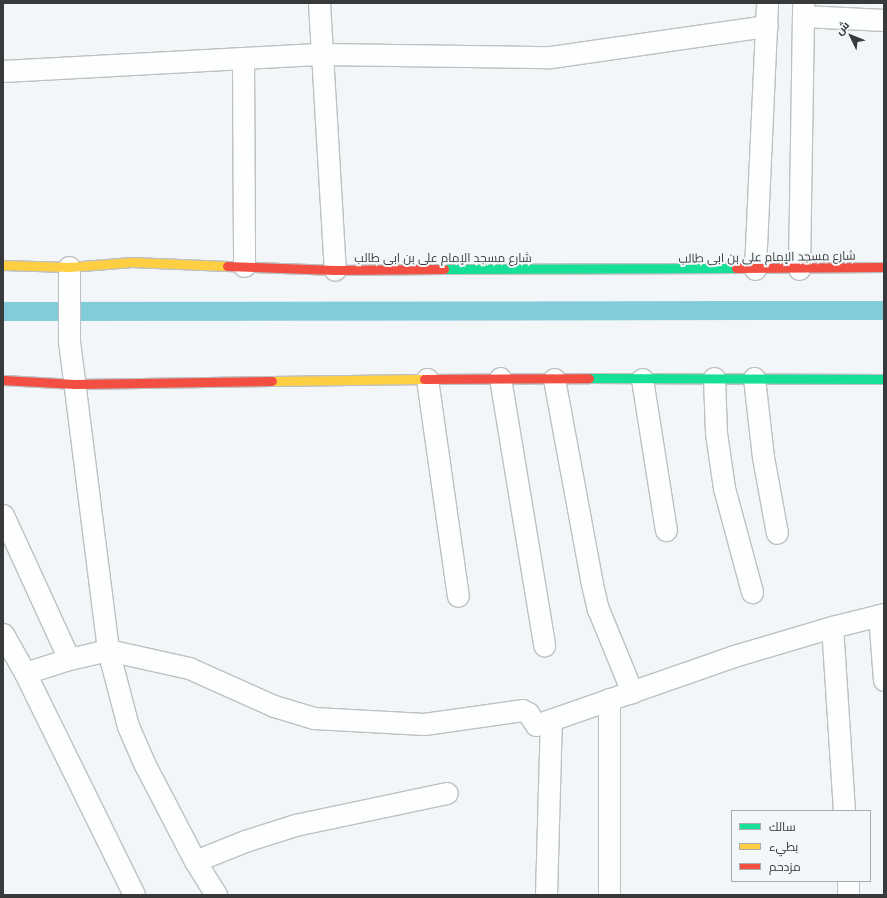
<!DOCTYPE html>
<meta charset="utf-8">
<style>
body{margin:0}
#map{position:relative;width:887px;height:898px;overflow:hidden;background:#f3f6f8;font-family:"Noto Sans",Cairo,sans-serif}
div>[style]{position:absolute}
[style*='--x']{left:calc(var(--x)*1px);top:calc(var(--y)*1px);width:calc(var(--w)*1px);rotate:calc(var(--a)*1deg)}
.canal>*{height:19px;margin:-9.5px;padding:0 9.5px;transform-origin:9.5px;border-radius:9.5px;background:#82cbd9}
.roads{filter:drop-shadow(1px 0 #bec0c1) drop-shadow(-1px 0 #bec0c1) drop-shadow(0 1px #bec0c1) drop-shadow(0 -1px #bec0c1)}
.street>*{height:21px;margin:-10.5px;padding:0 10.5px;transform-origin:10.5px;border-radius:10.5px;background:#fdfefe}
.fast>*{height:9px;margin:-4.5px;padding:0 4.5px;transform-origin:4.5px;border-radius:4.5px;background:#16e098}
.slow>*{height:9px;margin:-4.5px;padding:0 4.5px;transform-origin:4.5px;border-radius:4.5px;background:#ffcf43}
.jam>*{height:9px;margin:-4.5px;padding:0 4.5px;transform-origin:4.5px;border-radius:4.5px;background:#f24e42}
span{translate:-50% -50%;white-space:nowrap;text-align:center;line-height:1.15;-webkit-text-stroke:4px #f2f7f9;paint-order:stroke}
.street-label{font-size:12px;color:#37393a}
.frame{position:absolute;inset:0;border:4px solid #37393a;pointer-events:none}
.legend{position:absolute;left:731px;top:810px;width:140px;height:72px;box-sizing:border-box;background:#f2f7f9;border:1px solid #a7abad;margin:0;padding:5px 7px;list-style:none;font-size:12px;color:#37393a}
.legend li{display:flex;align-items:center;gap:8px;height:20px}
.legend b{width:20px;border:1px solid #a7abad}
.north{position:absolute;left:831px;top:16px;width:40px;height:40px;-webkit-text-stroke:3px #f2f7f9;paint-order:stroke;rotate:313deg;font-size:11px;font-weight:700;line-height:16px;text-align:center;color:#37393a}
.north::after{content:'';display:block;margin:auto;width:14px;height:18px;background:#37393a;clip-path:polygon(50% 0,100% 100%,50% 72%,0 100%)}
</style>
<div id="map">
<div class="canal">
<div style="--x:3;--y:311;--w:881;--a:-0.07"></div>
</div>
<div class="roads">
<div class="street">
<div style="--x:319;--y:3;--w:267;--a:86.6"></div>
<div style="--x:803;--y:16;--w:81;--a:2.8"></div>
<div style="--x:243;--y:58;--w:208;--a:89.7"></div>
<div style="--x:3;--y:71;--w:319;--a:-3.1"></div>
<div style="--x:322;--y:54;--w:229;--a:0.8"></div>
<div style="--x:551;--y:57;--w:218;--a:-8.2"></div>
<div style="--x:69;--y:267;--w:74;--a:90"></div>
<div style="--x:69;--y:341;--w:311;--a:82.8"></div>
<div style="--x:108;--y:650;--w:79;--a:75.3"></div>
<div style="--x:128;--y:726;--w:40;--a:66.6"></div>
<div style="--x:144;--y:763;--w:110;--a:62.5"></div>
<div style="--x:195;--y:861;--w:40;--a:58"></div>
<div style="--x:755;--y:269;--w:266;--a:-87.4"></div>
<div style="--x:799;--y:269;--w:266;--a:-89.1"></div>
<div style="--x:500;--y:378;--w:271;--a:80.6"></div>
<div style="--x:714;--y:378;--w:55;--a:87.9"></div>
<div style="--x:716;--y:433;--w:56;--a:81.7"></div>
<div style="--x:724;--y:488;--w:108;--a:74.9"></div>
<div style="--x:754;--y:378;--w:80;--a:83.5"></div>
<div style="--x:763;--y:457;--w:77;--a:79.6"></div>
<div style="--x:427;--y:379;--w:219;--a:81.9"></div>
<div style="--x:554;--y:379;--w:208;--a:79.5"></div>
<div style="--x:592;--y:584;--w:26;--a:77"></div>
<div style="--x:598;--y:609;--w:90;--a:67.7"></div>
<div style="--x:642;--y:379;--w:153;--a:81"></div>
<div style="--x:3;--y:515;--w:158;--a:65.4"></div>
<div style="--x:879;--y:615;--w:65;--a:85.6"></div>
<div style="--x:3;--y:634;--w:45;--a:60.6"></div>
<div style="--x:25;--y:673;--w:247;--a:63.8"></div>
<div style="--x:25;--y:673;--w:46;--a:-17.7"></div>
<div style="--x:69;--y:659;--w:40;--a:-13"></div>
<div style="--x:108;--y:650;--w:83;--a:12.5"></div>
<div style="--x:189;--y:668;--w:93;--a:24.1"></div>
<div style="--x:274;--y:706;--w:42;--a:16.7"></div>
<div style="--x:314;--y:718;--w:110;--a:3.1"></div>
<div style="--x:424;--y:724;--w:99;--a:-8.1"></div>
<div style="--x:522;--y:710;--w:7;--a:27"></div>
<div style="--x:528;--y:713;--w:14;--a:56"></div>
<div style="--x:536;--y:725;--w:210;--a:-19.2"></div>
<div style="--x:734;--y:656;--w:102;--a:-16.5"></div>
<div style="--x:609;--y:699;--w:196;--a:90"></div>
<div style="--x:844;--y:811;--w:184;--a:-93.7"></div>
<div style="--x:832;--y:627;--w:54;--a:-14"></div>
<div style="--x:195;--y:861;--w:54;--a:-21.8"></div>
<div style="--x:245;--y:841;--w:52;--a:-17.7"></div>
<div style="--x:295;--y:825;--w:155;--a:-11.9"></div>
<div style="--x:848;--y:881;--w:14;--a:90"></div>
<div style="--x:546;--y:895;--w:175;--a:-88.4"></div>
</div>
<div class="fast">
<div style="--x:444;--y:269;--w:292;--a:-0.2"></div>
<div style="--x:589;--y:378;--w:295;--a:0.2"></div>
</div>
<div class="slow">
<div style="--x:3;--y:265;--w:66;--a:1.7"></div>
<div style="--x:69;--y:267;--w:63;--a:-4.5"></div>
<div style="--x:132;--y:262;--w:95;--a:2.4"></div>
<div style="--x:272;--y:381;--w:152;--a:-0.8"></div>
</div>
<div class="jam">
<div style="--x:227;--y:266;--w:108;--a:2.1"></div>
<div style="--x:335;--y:270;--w:109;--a:-0.5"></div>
<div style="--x:736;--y:268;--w:148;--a:-0.4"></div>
<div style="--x:424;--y:379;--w:165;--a:-0.3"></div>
<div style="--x:3;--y:380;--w:72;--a:3.2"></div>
<div style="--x:75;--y:384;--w:197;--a:-0.9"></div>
</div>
</div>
<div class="street-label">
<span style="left:767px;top:257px;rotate:-1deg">شارع مسجد الإمام على بن ابى طالب</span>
<span style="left:443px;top:258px">شارع مسجد الإمام على بن ابى طالب</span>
</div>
<div class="frame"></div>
<ul class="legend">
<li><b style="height:5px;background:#16e098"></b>سالك</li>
<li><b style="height:5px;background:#ffcf43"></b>بطيء</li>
<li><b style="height:5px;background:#f24e42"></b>مزدحم</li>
</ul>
<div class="north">ش</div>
</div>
